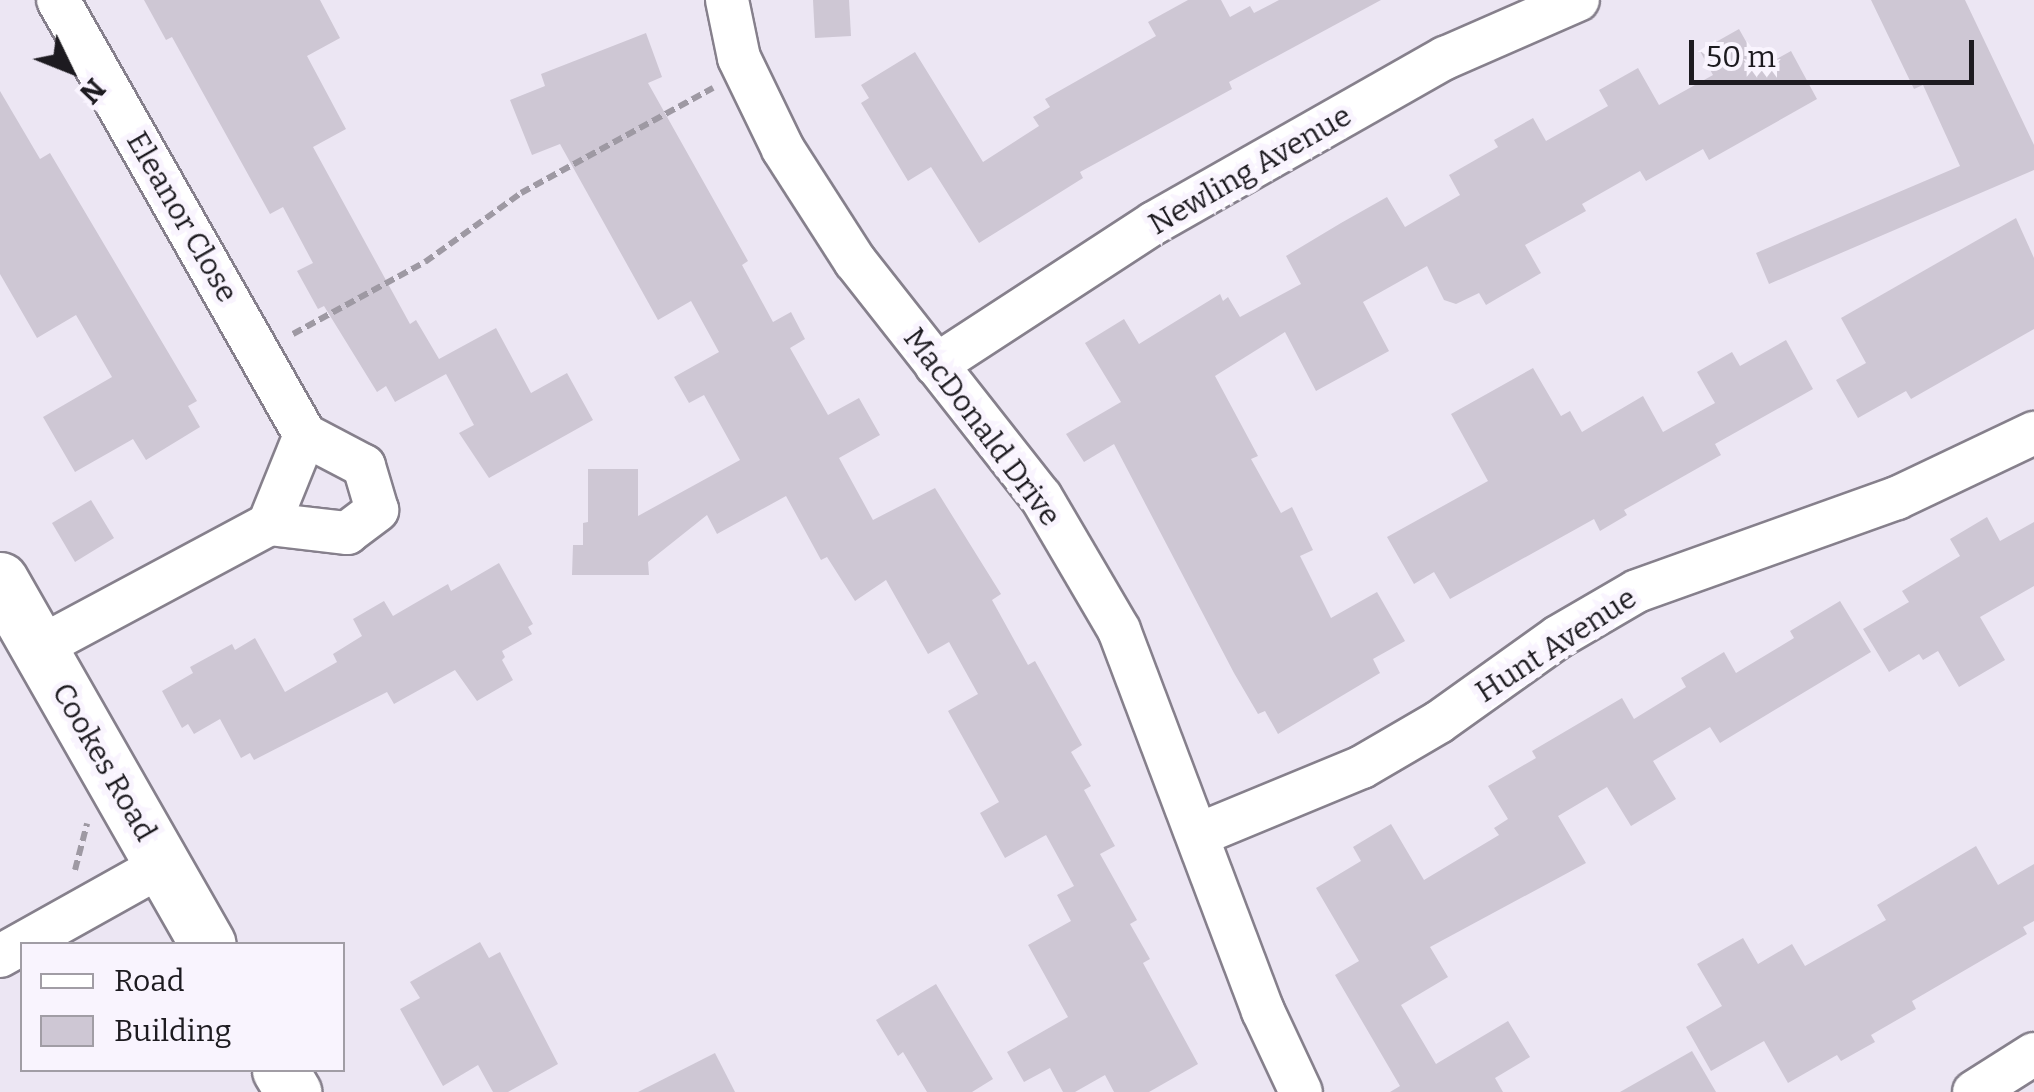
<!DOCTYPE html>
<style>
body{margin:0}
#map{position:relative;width:2034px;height:1092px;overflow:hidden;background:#ece6f3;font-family:Bitter,serif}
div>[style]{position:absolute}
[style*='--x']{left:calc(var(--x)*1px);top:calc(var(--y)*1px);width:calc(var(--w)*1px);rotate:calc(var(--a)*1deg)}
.building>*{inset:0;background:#cec7d4}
.path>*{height:6px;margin-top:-3px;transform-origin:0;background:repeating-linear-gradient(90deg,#9e99a3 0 10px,transparent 0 15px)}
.roads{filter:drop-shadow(2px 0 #86808c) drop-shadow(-2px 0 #86808c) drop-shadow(0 2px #86808c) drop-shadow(0 -2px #86808c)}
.minor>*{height:42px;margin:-21px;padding:0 21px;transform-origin:21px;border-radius:21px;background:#fff}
.tertiary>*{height:55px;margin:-27.5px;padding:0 27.5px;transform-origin:27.5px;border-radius:27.5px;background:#fff}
span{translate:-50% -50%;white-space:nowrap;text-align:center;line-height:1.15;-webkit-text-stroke:10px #f9f4fe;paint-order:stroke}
.street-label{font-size:30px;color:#1d1b20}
.legend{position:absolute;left:20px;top:942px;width:325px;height:130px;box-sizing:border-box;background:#f9f4fe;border:2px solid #a19da5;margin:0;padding:12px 18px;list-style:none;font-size:30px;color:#1d1b20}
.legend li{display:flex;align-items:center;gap:20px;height:50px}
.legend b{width:50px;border:2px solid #a19da5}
.north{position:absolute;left:20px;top:20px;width:100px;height:100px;-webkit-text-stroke:8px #f9f4fe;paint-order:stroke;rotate:133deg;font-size:28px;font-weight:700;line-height:40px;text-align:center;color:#1d1b20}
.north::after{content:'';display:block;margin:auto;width:35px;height:45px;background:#1d1b20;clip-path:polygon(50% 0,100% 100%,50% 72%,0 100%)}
.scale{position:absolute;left:1689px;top:40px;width:285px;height:45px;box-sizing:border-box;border:5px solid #1d1b20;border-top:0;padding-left:12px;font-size:30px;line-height:35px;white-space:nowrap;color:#1d1b20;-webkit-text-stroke:8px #f9f4fe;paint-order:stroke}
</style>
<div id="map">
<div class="building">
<div style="clip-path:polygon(144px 0,320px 0,340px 38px,307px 56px,346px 129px,313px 147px,410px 324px,416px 320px,439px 359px,496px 328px,531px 393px,567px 373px,593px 420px,489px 478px,459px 433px,474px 425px,446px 374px,395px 402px,386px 386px,377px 392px,324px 306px,318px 309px,297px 271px,313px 263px,283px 207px,270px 214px,172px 37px,166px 40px)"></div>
<div style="clip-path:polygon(813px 0,849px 0,851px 36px,815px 38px)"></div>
<div style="clip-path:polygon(1188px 0,1221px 0,1230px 17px,1250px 6px,1254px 13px,1279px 0,1381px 0,1229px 82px,1232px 89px,1080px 172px,1083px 178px,979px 243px,931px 167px,908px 181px,861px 103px,869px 98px,861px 85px,915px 52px,983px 162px,1039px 126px,1033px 117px,1050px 107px,1045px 99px,1156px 36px,1148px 22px)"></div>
<div style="clip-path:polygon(1871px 0,1965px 0,2034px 145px,2034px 170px,1769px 284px,1756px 253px,1960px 166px,1923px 85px,1914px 89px)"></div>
<div style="clip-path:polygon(1739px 29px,1761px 68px,1791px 51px,1817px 99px,1709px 160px,1703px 149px,1646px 181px,1640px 171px,1582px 204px,1586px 211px,1525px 245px,1541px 273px,1486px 305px,1479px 293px,1456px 304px,1444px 300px,1427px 266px,1363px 302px,1389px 351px,1316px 391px,1285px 332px,1215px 376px,1258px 456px,1251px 459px,1281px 513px,1292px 507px,1313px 550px,1300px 556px,1331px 618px,1377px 592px,1405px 641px,1373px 659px,1380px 673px,1278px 734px,1265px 711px,1258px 714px,1234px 673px,1114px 444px,1084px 462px,1066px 434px,1121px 402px,1085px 343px,1124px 319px,1139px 344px,1220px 294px,1223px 301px,1228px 297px,1240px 317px,1301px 284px,1286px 256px,1341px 223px,1387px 197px,1405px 227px,1460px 195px,1449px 175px,1498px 147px,1494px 140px,1533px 118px,1546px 141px,1608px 106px,1599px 90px,1638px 68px,1659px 105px,1713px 75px,1700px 51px)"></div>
<div style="clip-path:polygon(646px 33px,662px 77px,648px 83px,748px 261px,742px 265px,773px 322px,791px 312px,805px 339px,790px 348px,828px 415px,859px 398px,880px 435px,839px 458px,873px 520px,935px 488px,1001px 594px,992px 600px,1028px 665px,1035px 661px,1082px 745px,1071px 752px,1091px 786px,1084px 790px,1115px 846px,1100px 854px,1137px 920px,1130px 924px,1150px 959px,1143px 963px,1198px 1064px,1149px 1092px,1114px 1092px,1105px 1075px,1075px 1092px,1063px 1092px,1050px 1068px,1024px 1082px,1007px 1052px,1068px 1017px,1028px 945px,1071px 921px,1057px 895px,1074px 886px,1046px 835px,1005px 858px,980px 813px,999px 802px,948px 711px,978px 694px,949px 642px,928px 654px,886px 580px,855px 601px,827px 557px,821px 560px,786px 496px,717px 534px,707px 515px,648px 562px,649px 575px,572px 575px,573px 545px,583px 545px,583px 523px,588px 522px,588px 469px,638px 469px,638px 516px,740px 460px,704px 395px,689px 403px,674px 377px,719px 352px,691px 301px,658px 320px,560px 144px,532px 155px,510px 100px,545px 86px,541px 74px)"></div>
<div style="clip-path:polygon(0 91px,40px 159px,50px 153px,197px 401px,188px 406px,200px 427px,146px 460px,133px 439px,75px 472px,43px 417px,112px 377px,76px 315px,37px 338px,0 274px)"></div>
<div style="clip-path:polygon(2016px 218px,2034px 258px,2034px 329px,1911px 399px,1906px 391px,1858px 418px,1836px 380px,1866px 363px,1841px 318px)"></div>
<div style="clip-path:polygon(1786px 340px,1813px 389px,1715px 444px,1721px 455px,1624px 510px,1627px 515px,1600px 531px,1594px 519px,1450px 599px,1434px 572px,1414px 584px,1387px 537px,1488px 481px,1451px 414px,1533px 368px,1561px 416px,1570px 411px,1582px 432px,1643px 396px,1663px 432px,1715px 403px,1697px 372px,1732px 352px,1740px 366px)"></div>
<div style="clip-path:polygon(91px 500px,114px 538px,75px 562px,52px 523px)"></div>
<div style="clip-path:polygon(1987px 517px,2000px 541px,2034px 522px,2034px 586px,1980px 617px,2005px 660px,1959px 687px,1938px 651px,1923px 660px,1919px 654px,1889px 672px,1863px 629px,1909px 602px,1902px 591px,1960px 556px,1950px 539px)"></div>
<div style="clip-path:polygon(499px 563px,533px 624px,528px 627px,532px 634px,502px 651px,505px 657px,502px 660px,513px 680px,477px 701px,455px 670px,394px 704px,387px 692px,254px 760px,250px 753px,241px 758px,220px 719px,194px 734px,188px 724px,182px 728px,162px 691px,193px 673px,190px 667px,232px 644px,235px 650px,255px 638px,285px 692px,337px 662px,333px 654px,362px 636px,353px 619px,384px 601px,393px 616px,448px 584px,451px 591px)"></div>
<div style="clip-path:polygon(1840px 601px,1871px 652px,1720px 743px,1710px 727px,1653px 761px,1676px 799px,1631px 826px,1607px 787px,1558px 816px,1586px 863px,1430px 947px,1448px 977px,1401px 1005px,1436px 1064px,1508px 1021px,1530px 1057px,1495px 1078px,1503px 1092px,1390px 1092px,1400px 1086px,1335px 975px,1359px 961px,1316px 888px,1361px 861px,1353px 847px,1391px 824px,1424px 880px,1499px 835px,1494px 828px,1508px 819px,1488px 786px,1536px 758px,1532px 751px,1622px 698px,1634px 719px,1686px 687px,1681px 678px,1724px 652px,1736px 673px,1794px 638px,1790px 631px)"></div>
<div style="clip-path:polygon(1976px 846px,1998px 885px,2034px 864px,2034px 921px,2023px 927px,2027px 934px,1912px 1001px,1916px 1009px,1871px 1035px,1875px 1042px,1841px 1061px,1837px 1055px,1788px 1083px,1764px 1041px,1711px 1071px,1686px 1027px,1722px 1006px,1697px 964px,1743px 938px,1758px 964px,1792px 944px,1805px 966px,1886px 920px,1877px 905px)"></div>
<div style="clip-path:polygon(480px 942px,489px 958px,500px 952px,558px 1064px,508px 1092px,493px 1092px,478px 1065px,443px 1086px,400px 1009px,420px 998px,410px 982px)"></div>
<div style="clip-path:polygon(936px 984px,993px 1079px,972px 1092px,927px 1092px,903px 1052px,898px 1056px,876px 1020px)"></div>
<div style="clip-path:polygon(1692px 1051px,1716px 1092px,1620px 1092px)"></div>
<div style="clip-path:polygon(715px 1053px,735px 1092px,638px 1092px)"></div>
</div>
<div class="path">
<div style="--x:293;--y:334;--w:150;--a:-28.6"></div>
<div style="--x:425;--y:262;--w:118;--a:-35.7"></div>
<div style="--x:521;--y:193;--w:219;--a:-28.7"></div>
<div style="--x:75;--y:870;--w:48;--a:-75.4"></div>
</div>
<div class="roads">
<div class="minor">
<div style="--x:727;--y:0;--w:59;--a:78.3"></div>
<div style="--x:739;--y:58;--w:101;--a:64.2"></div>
<div style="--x:783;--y:149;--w:133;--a:57.3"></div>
<div style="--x:855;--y:261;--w:300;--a:51.8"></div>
<div style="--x:1041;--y:497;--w:154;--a:59.6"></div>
<div style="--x:1119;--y:630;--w:407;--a:69.3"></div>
<div style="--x:1263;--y:1011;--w:89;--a:64.9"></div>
<div style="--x:936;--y:365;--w:260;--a:-33.1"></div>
<div style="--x:1154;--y:223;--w:335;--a:-29.6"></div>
<div style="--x:1445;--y:58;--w:145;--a:-23.6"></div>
<div style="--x:269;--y:524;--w:96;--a:-68"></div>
<div style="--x:38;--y:648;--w:262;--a:-28.2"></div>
<div style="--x:269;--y:524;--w:79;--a:6.6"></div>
<div style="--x:347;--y:533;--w:38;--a:-37"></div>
<div style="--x:377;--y:510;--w:46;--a:-106.5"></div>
<div style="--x:364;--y:466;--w:67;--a:-152.3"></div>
<div style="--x:305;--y:435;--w:500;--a:-119.59"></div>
<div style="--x:1200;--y:834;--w:175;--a:-22.5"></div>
<div style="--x:1362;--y:767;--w:89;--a:-30.3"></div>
<div style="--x:1439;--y:722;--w:146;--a:-35.5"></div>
<div style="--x:1558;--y:637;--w:91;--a:-30.2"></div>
<div style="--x:1637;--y:591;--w:276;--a:-19.7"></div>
<div style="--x:1897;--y:498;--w:152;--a:-25.4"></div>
<div style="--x:0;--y:956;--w:187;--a:-29.2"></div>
<div style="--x:1974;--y:1092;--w:71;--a:-32.3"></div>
</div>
<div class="tertiary">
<div style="--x:0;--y:580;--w:419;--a:60.3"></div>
<div style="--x:280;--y:1070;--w:26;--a:59"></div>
</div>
</div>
<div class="street-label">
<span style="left:1250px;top:170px;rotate:-30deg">Newling Avenue</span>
<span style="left:182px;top:217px;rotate:60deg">Eleanor Close</span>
<span style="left:982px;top:427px;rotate:53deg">MacDonald Drive</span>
<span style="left:1556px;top:645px;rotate:-33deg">Hunt Avenue</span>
<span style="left:104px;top:762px;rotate:60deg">Cookes Road</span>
</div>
<ul class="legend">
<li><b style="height:12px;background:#fff"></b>Road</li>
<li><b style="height:28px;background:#cec7d4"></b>Building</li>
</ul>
<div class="north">N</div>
<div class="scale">50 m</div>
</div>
